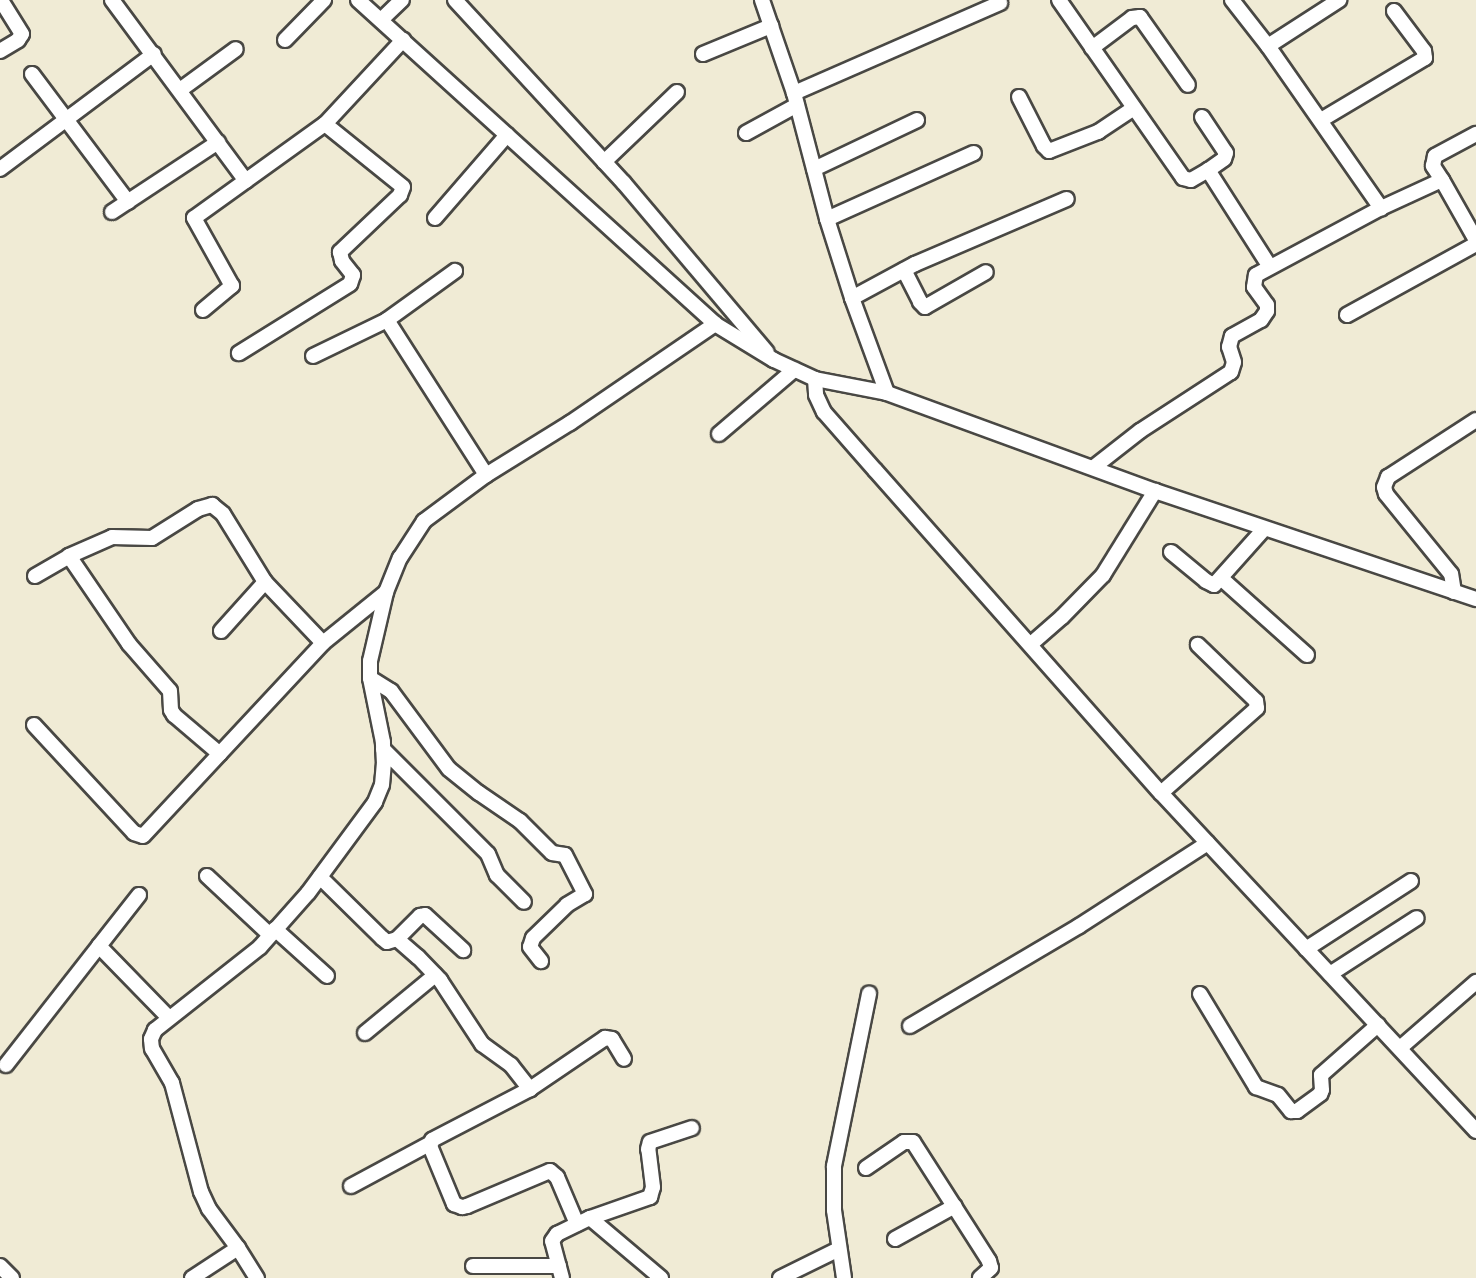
<!DOCTYPE html>
<style>
body{margin:0}
#map{position:relative;width:1476px;height:1278px;overflow:hidden;background:#f0ebd5;font-family:Delius,sans-serif}
div>[style]{position:absolute}
[style*='--x']{left:calc(var(--x)*1px);top:calc(var(--y)*1px);width:calc(var(--w)*1px);rotate:calc(var(--a)*1deg)}
.roads{filter:drop-shadow(2px 0 #494844) drop-shadow(-2px 0 #494844) drop-shadow(0 2px #494844) drop-shadow(0 -2px #494844)}
.minor>*{height:14px;margin:-7px;padding:0 7px;transform-origin:7px;border-radius:7px;background:#fff}
span{translate:-50% -50%;white-space:nowrap;text-align:center;line-height:1.15;-webkit-text-stroke:5px #f7f3e8;paint-order:stroke}
</style>
<div id="map">
<div class="roads">
<div class="minor">
<div style="--x:112;--y:0;--w:225;--a:53.5"></div>
<div style="--x:358;--y:0;--w:482;--a:42.2"></div>
<div style="--x:715;--y:324;--w:69;--a:31.4"></div>
<div style="--x:774;--y:360;--w:45;--a:24.9"></div>
<div style="--x:815;--y:379;--w:73;--a:11"></div>
<div style="--x:887;--y:393;--w:285;--a:20.1"></div>
<div style="--x:1155;--y:491;--w:339;--a:18.6"></div>
<div style="--x:455;--y:0;--w:249;--a:47.3"></div>
<div style="--x:624;--y:183;--w:221;--a:49.8"></div>
<div style="--x:762;--y:0;--w:98;--a:71"></div>
<div style="--x:794;--y:93;--w:130;--a:75.3"></div>
<div style="--x:827;--y:219;--w:83;--a:72.4"></div>
<div style="--x:852;--y:298;--w:101;--a:69.8"></div>
<div style="--x:1059;--y:0;--w:217;--a:55.1"></div>
<div style="--x:1183;--y:178;--w:8;--a:14"></div>
<div style="--x:1191;--y:180;--w:20;--a:-30"></div>
<div style="--x:1208;--y:170;--w:115;--a:57.4"></div>
<div style="--x:1232;--y:0;--w:58;--a:52"></div>
<div style="--x:1268;--y:46;--w:198;--a:55.1"></div>
<div style="--x:381;--y:20;--w:29;--a:-44"></div>
<div style="--x:285;--y:40;--w:56;--a:-45.7"></div>
<div style="--x:1268;--y:46;--w:85;--a:-32.9"></div>
<div style="--x:1092;--y:48;--w:50;--a:-36.9"></div>
<div style="--x:1132;--y:18;--w:8;--a:-7"></div>
<div style="--x:1140;--y:17;--w:83;--a:54.8"></div>
<div style="--x:0;--y:51;--w:21;--a:-31"></div>
<div style="--x:18;--y:40;--w:7;--a:-56"></div>
<div style="--x:22;--y:34;--w:40;--a:-122"></div>
<div style="--x:703;--y:54;--w:74;--a:-22.4"></div>
<div style="--x:32;--y:74;--w:160;--a:53.1"></div>
<div style="--x:180;--y:90;--w:69;--a:-36.2"></div>
<div style="--x:794;--y:93;--w:225;--a:-23.6"></div>
<div style="--x:1019;--y:97;--w:55;--a:63"></div>
<div style="--x:1044;--y:146;--w:7;--a:45"></div>
<div style="--x:1049;--y:151;--w:53;--a:-21.2"></div>
<div style="--x:1098;--y:132;--w:43;--a:-33.7"></div>
<div style="--x:1202;--y:117;--w:43;--a:56.3"></div>
<div style="--x:1226;--y:153;--w:6;--a:108"></div>
<div style="--x:1224;--y:159;--w:19;--a:145"></div>
<div style="--x:1321;--y:120;--w:121;--a:-30.8"></div>
<div style="--x:1425;--y:58;--w:7;--a:-98"></div>
<div style="--x:1424;--y:51;--w:50;--a:-126.9"></div>
<div style="--x:325;--y:124;--w:115;--a:-47.1"></div>
<div style="--x:746;--y:133;--w:58;--a:-28.8"></div>
<div style="--x:604;--y:162;--w:101;--a:-43.8"></div>
<div style="--x:0;--y:169;--w:192;--a:-36.8"></div>
<div style="--x:814;--y:169;--w:114;--a:-25.4"></div>
<div style="--x:1442;--y:180;--w:69;--a:60.5"></div>
<div style="--x:112;--y:212;--w:127;--a:-33.4"></div>
<div style="--x:435;--y:218;--w:110;--a:-49.1"></div>
<div style="--x:827;--y:219;--w:161;--a:-24.2"></div>
<div style="--x:904;--y:270;--w:36;--a:63"></div>
<div style="--x:920;--y:302;--w:7;--a:45"></div>
<div style="--x:925;--y:307;--w:70;--a:-29.8"></div>
<div style="--x:852;--y:298;--w:72;--a:-28.4"></div>
<div style="--x:915;--y:264;--w:165;--a:-23.2"></div>
<div style="--x:203;--y:310;--w:38;--a:-40"></div>
<div style="--x:232;--y:286;--w:78;--a:-119.2"></div>
<div style="--x:194;--y:218;--w:161;--a:-35.7"></div>
<div style="--x:325;--y:124;--w:100;--a:38.9"></div>
<div style="--x:403;--y:187;--w:9;--a:111"></div>
<div style="--x:400;--y:195;--w:83;--a:136.5"></div>
<div style="--x:340;--y:252;--w:9;--a:77"></div>
<div style="--x:342;--y:261;--w:18;--a:52"></div>
<div style="--x:353;--y:275;--w:9;--a:108"></div>
<div style="--x:350;--y:284;--w:131;--a:148.1"></div>
<div style="--x:1347;--y:315;--w:147;--a:-28.8"></div>
<div style="--x:387;--y:320;--w:184;--a:57.4"></div>
<div style="--x:313;--y:356;--w:82;--a:-25.9"></div>
<div style="--x:387;--y:320;--w:84;--a:-35.8"></div>
<div style="--x:815;--y:379;--w:16;--a:86"></div>
<div style="--x:816;--y:395;--w:19;--a:65"></div>
<div style="--x:824;--y:412;--w:77;--a:48.7"></div>
<div style="--x:875;--y:470;--w:431;--a:48.5"></div>
<div style="--x:1161;--y:793;--w:462;--a:47"></div>
<div style="--x:719;--y:434;--w:99;--a:-40.5"></div>
<div style="--x:1094;--y:467;--w:58;--a:-38"></div>
<div style="--x:1140;--y:431;--w:108;--a:-33"></div>
<div style="--x:1231;--y:372;--w:10;--a:-73"></div>
<div style="--x:1234;--y:362;--w:16;--a:-108"></div>
<div style="--x:1229;--y:347;--w:11;--a:-75"></div>
<div style="--x:1232;--y:336;--w:33;--a:-29"></div>
<div style="--x:1261;--y:320;--w:11;--a:-56"></div>
<div style="--x:1267;--y:311;--w:6;--a:-90"></div>
<div style="--x:1267;--y:305;--w:22;--a:-126"></div>
<div style="--x:1254;--y:287;--w:12;--a:-81"></div>
<div style="--x:1256;--y:275;--w:142;--a:-28.2"></div>
<div style="--x:1381;--y:208;--w:67;--a:-24.7"></div>
<div style="--x:1442;--y:180;--w:17;--a:-123"></div>
<div style="--x:1433;--y:166;--w:10;--a:-79"></div>
<div style="--x:1435;--y:156;--w:47;--a:-28.2"></div>
<div style="--x:1171;--y:552;--w:45;--a:39.6"></div>
<div style="--x:1206;--y:581;--w:9;--a:27"></div>
<div style="--x:1214;--y:585;--w:75;--a:-48.2"></div>
<div style="--x:69;--y:556;--w:107;--a:55.7"></div>
<div style="--x:129;--y:644;--w:62;--a:48.9"></div>
<div style="--x:170;--y:691;--w:19;--a:87"></div>
<div style="--x:171;--y:710;--w:6;--a:59"></div>
<div style="--x:174;--y:715;--w:60;--a:40.3"></div>
<div style="--x:35;--y:576;--w:39;--a:-30"></div>
<div style="--x:69;--y:556;--w:47;--a:-23.8"></div>
<div style="--x:112;--y:537;--w:40;--a:1.4"></div>
<div style="--x:152;--y:538;--w:54;--a:-32.2"></div>
<div style="--x:198;--y:509;--w:15;--a:-16"></div>
<div style="--x:212;--y:505;--w:14;--a:39"></div>
<div style="--x:223;--y:514;--w:80;--a:58.3"></div>
<div style="--x:265;--y:582;--w:84;--a:46.4"></div>
<div style="--x:1222;--y:579;--w:114;--a:41.8"></div>
<div style="--x:1454;--y:592;--w:18;--a:-99"></div>
<div style="--x:1451;--y:574;--w:103;--a:-129.1"></div>
<div style="--x:1386;--y:494;--w:7;--a:-106"></div>
<div style="--x:1384;--y:487;--w:11;--a:-68"></div>
<div style="--x:1388;--y:477;--w:105;--a:-32.9"></div>
<div style="--x:221;--y:631;--w:66;--a:-48.1"></div>
<div style="--x:1031;--y:644;--w:41;--a:-41.1"></div>
<div style="--x:1062;--y:617;--w:59;--a:-45.7"></div>
<div style="--x:1103;--y:575;--w:99;--a:-58.2"></div>
<div style="--x:370;--y:678;--w:25;--a:32"></div>
<div style="--x:391;--y:691;--w:97;--a:53.4"></div>
<div style="--x:449;--y:769;--w:38;--a:39"></div>
<div style="--x:479;--y:793;--w:50;--a:34.3"></div>
<div style="--x:520;--y:821;--w:45;--a:45"></div>
<div style="--x:552;--y:853;--w:13;--a:9"></div>
<div style="--x:565;--y:855;--w:44;--a:62.9"></div>
<div style="--x:585;--y:894;--w:21;--a:149"></div>
<div style="--x:567;--y:905;--w:47;--a:135.9"></div>
<div style="--x:533;--y:938;--w:9;--a:108"></div>
<div style="--x:530;--y:947;--w:18;--a:52"></div>
<div style="--x:34;--y:725;--w:147;--a:47.2"></div>
<div style="--x:134;--y:833;--w:9;--a:18"></div>
<div style="--x:143;--y:836;--w:264;--a:-47"></div>
<div style="--x:323;--y:643;--w:81;--a:-39"></div>
<div style="--x:383;--y:749;--w:148;--a:45"></div>
<div style="--x:488;--y:854;--w:23;--a:67"></div>
<div style="--x:497;--y:875;--w:38;--a:45"></div>
<div style="--x:1161;--y:793;--w:128;--a:-41.5"></div>
<div style="--x:1257;--y:708;--w:7;--a:-98"></div>
<div style="--x:1256;--y:701;--w:81;--a:-136"></div>
<div style="--x:207;--y:876;--w:86;--a:43.1"></div>
<div style="--x:320;--y:877;--w:87;--a:44.5"></div>
<div style="--x:382;--y:938;--w:6;--a:39"></div>
<div style="--x:387;--y:942;--w:10;--a:-17"></div>
<div style="--x:397;--y:939;--w:28;--a:41"></div>
<div style="--x:418;--y:957;--w:32;--a:46"></div>
<div style="--x:440;--y:980;--w:77;--a:56.7"></div>
<div style="--x:482;--y:1044;--w:36;--a:36"></div>
<div style="--x:511;--y:1065;--w:31;--a:52"></div>
<div style="--x:530;--y:1089;--w:110;--a:152.5"></div>
<div style="--x:432;--y:1140;--w:6;--a:108"></div>
<div style="--x:430;--y:1146;--w:63;--a:67.5"></div>
<div style="--x:454;--y:1204;--w:9;--a:21"></div>
<div style="--x:462;--y:1207;--w:5;--a:-11"></div>
<div style="--x:467;--y:1206;--w:90;--a:-22.9"></div>
<div style="--x:550;--y:1171;--w:9;--a:41"></div>
<div style="--x:557;--y:1177;--w:51;--a:66.9"></div>
<div style="--x:139;--y:895;--w:65;--a:128.1"></div>
<div style="--x:99;--y:946;--w:100;--a:45.8"></div>
<div style="--x:275;--y:929;--w:70;--a:42.1"></div>
<div style="--x:397;--y:939;--w:33;--a:-45"></div>
<div style="--x:420;--y:916;--w:5;--a:-11"></div>
<div style="--x:425;--y:915;--w:52;--a:42.6"></div>
<div style="--x:1306;--y:949;--w:125;--a:-32.9"></div>
<div style="--x:1330;--y:974;--w:103;--a:-32.8"></div>
<div style="--x:1200;--y:994;--w:109;--a:58.9"></div>
<div style="--x:1256;--y:1087;--w:23;--a:20"></div>
<div style="--x:1278;--y:1095;--w:21;--a:51"></div>
<div style="--x:1291;--y:1111;--w:6;--a:0"></div>
<div style="--x:1297;--y:1111;--w:29;--a:-36"></div>
<div style="--x:1320;--y:1094;--w:4;--a:-63"></div>
<div style="--x:1322;--y:1090;--w:15;--a:-94"></div>
<div style="--x:1321;--y:1075;--w:76;--a:-41.3"></div>
<div style="--x:910;--y:1026;--w:196;--a:-30.6"></div>
<div style="--x:1079;--y:926;--w:153;--a:-32.8"></div>
<div style="--x:365;--y:1033;--w:91;--a:-39.6"></div>
<div style="--x:1400;--y:1048;--w:101;--a:-41"></div>
<div style="--x:6;--y:1065;--w:151;--a:-52"></div>
<div style="--x:530;--y:1089;--w:91;--a:-34.2"></div>
<div style="--x:605;--y:1038;--w:7;--a:8"></div>
<div style="--x:612;--y:1039;--w:23;--a:59"></div>
<div style="--x:866;--y:1168;--w:46;--a:-34.4"></div>
<div style="--x:904;--y:1142;--w:9;--a:0"></div>
<div style="--x:913;--y:1142;--w:141;--a:57.4"></div>
<div style="--x:989;--y:1261;--w:7;--a:74"></div>
<div style="--x:991;--y:1268;--w:15;--a:138"></div>
<div style="--x:351;--y:1186;--w:91;--a:-28.3"></div>
<div style="--x:590;--y:1218;--w:64;--a:-19.3"></div>
<div style="--x:650;--y:1197;--w:10;--a:-73"></div>
<div style="--x:653;--y:1187;--w:38;--a:-97"></div>
<div style="--x:648;--y:1149;--w:7;--a:-74"></div>
<div style="--x:650;--y:1142;--w:44;--a:-18.4"></div>
<div style="--x:895;--y:1239;--w:68;--a:-28.8"></div>
<div style="--x:238;--y:1248;--w:49;--a:-126.6"></div>
<div style="--x:209;--y:1209;--w:19;--a:-115"></div>
<div style="--x:201;--y:1192;--w:113;--a:-104.9"></div>
<div style="--x:172;--y:1083;--w:39;--a:-120"></div>
<div style="--x:152;--y:1049;--w:10;--a:-96"></div>
<div style="--x:151;--y:1039;--w:10;--a:-66"></div>
<div style="--x:155;--y:1030;--w:134;--a:-38.3"></div>
<div style="--x:260;--y:947;--w:72;--a:-48.4"></div>
<div style="--x:308;--y:893;--w:113;--a:-53.6"></div>
<div style="--x:375;--y:802;--w:18;--a:-68"></div>
<div style="--x:382;--y:785;--w:21;--a:-85"></div>
<div style="--x:384;--y:764;--w:22;--a:-93"></div>
<div style="--x:383;--y:742;--w:65;--a:-101.5"></div>
<div style="--x:370;--y:678;--w:17;--a:-90"></div>
<div style="--x:370;--y:661;--w:71;--a:-76.9"></div>
<div style="--x:386;--y:592;--w:37;--a:-68"></div>
<div style="--x:400;--y:558;--w:44;--a:-57"></div>
<div style="--x:424;--y:521;--w:77;--a:-36.6"></div>
<div style="--x:486;--y:475;--w:99;--a:-31.8"></div>
<div style="--x:570;--y:423;--w:176;--a:-34.3"></div>
<div style="--x:0;--y:1266;--w:17;--a:45"></div>
<div style="--x:473;--y:1266;--w:86;--a:0"></div>
<div style="--x:192;--y:1278;--w:55;--a:-33.1"></div>
<div style="--x:238;--y:1248;--w:36;--a:58"></div>
<div style="--x:562;--y:1278;--w:38;--a:-105"></div>
<div style="--x:552;--y:1241;--w:9;--a:-54"></div>
<div style="--x:557;--y:1234;--w:37;--a:-26"></div>
<div style="--x:590;--y:1218;--w:93;--a:40.2"></div>
<div style="--x:780;--y:1278;--w:66;--a:-26.2"></div>
<div style="--x:844;--y:1278;--w:69;--a:-98.4"></div>
<div style="--x:834;--y:1210;--w:44;--a:-90"></div>
<div style="--x:834;--y:1166;--w:176;--a:-78.5"></div>
</div>
</div>
</div>
